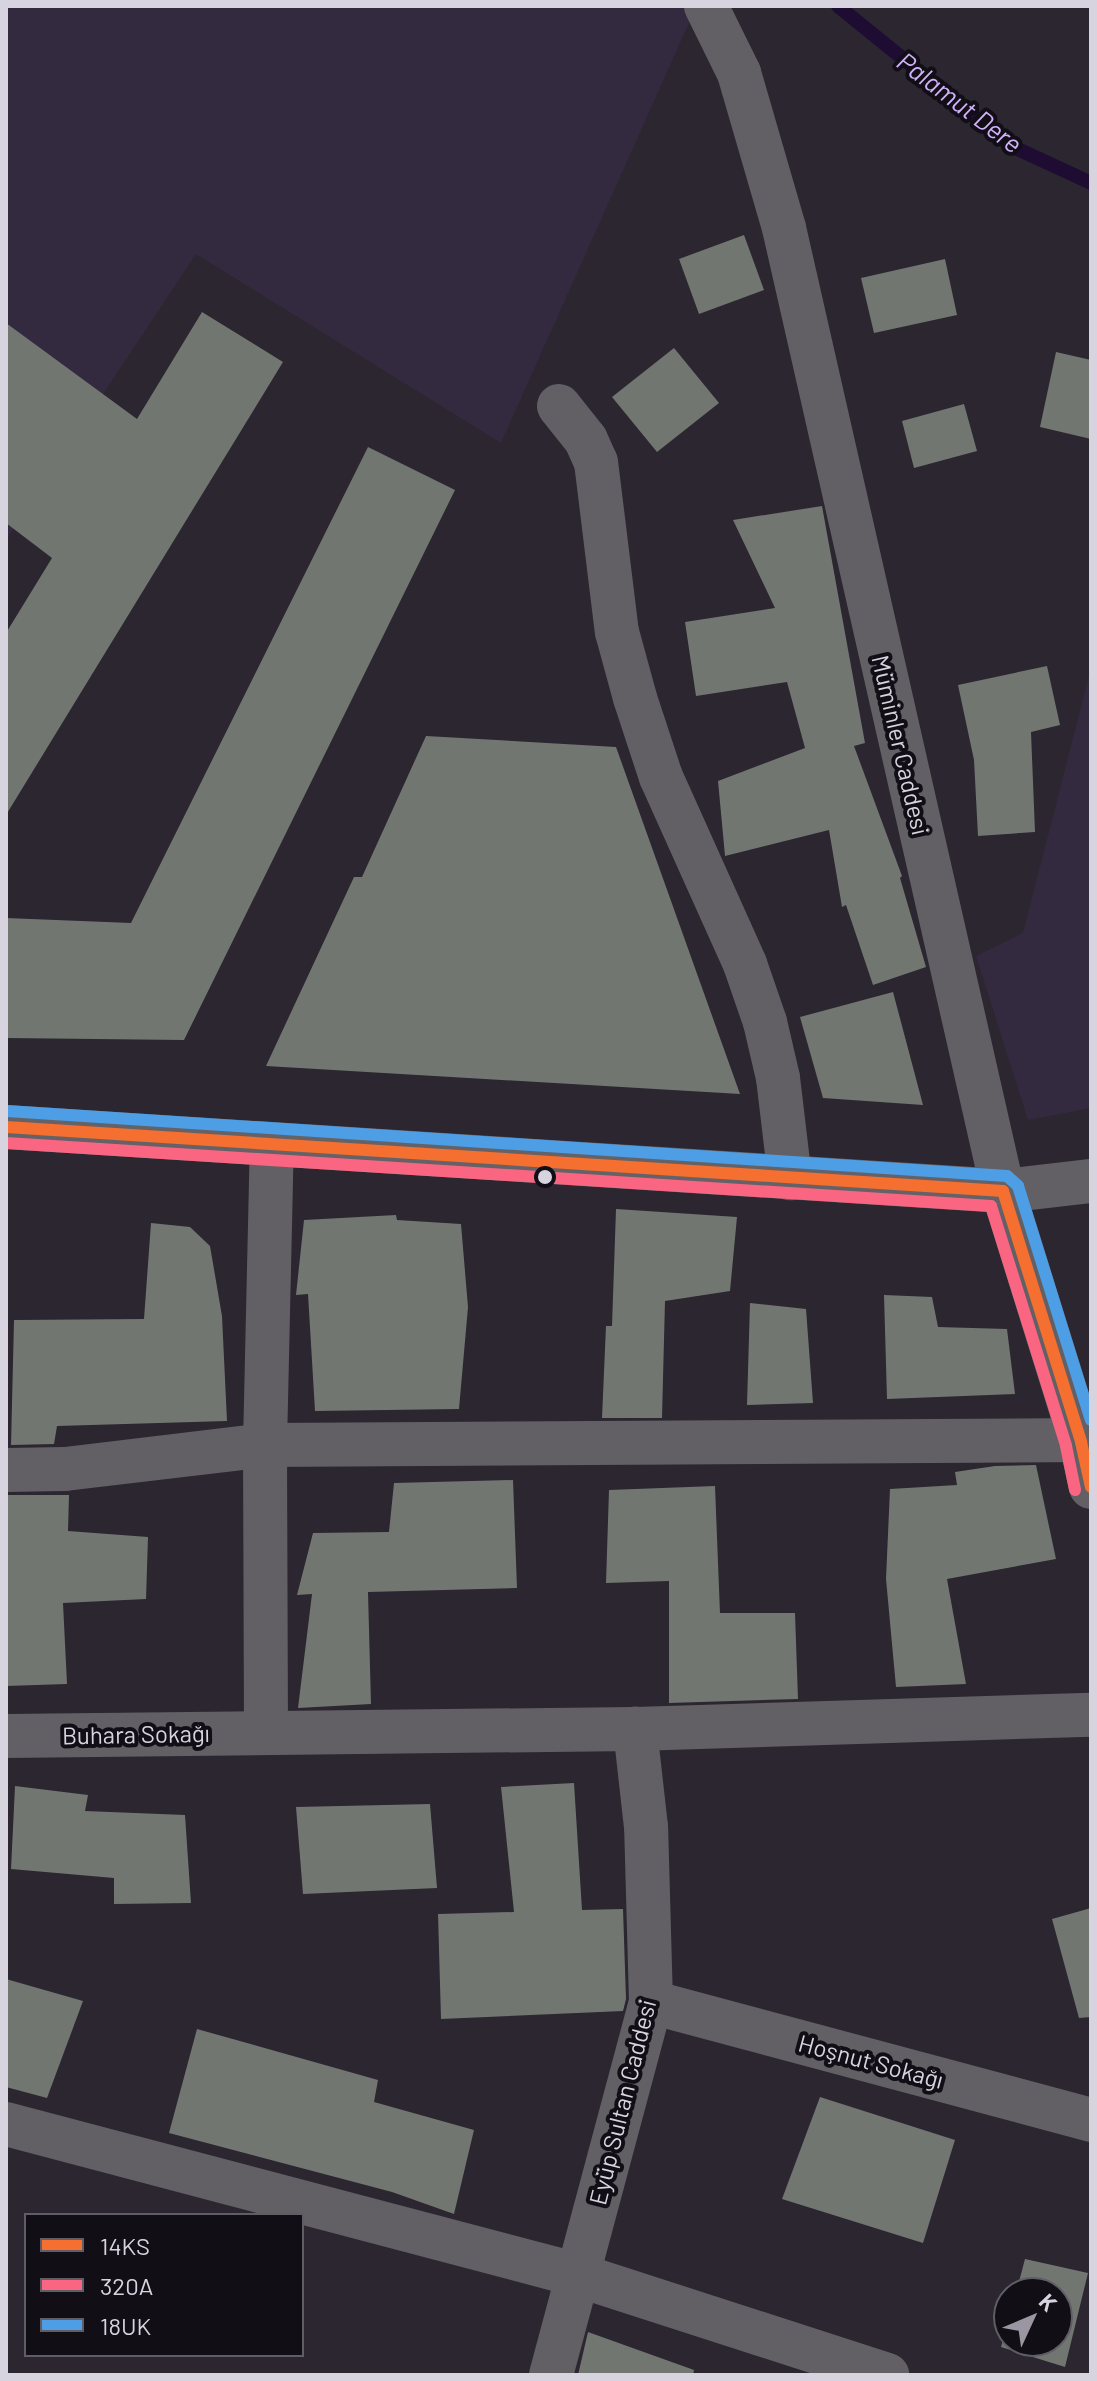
<!DOCTYPE html>
<meta charset="utf-8">
<style>
body{margin:0}
#map{position:relative;width:1097px;height:2381px;overflow:hidden;background:#2b2630;font-family:Barlow,sans-serif}
div>[style]{position:absolute}
[style*='--x']{left:calc(var(--x)*1px);top:calc(var(--y)*1px);width:calc(var(--w)*1px);rotate:calc(var(--a)*1deg)}
.built>*{inset:0;background:#342a40}
.stream>*{height:14px;margin:-7px;padding:0 7px;transform-origin:7px;border-radius:7px;background:#1f0c32}
.building>*{inset:0;background:#727671}
.minor>*{height:44px;margin:-22px;padding:0 22px;transform-origin:22px;border-radius:22px;background:#626065}
.major>*{height:44px;margin:-22px;padding:0 22px;transform-origin:22px;border-radius:22px;background:#646267}
.bus-1>*{height:12px;margin:-6px;padding:0 6px;transform-origin:6px;border-radius:6px;background:#f46f30}
.bus-2>*{height:12px;margin:-6px;padding:0 6px;transform-origin:6px;border-radius:6px;background:#fa6682}
.bus-3>*{height:12px;margin:-6px;padding:0 6px;transform-origin:6px;border-radius:6px;background:#4d9ee5}
.dots>*{width:22px;height:22px;translate:-50% -50%;box-sizing:border-box;border:4px solid #110e16;border-radius:50%}
span{translate:-50% -50%;white-space:nowrap;text-align:center;line-height:1.15;-webkit-text-stroke:8px #110e16;paint-order:stroke}
.street-label{font-size:24px;color:#d7d3df}
.water-label{font-size:26px;color:#d1b1fb;font-style:italic}
.frame{position:absolute;inset:0;border:8px solid #d7d3df;pointer-events:none}
.legend{position:absolute;left:24px;top:2213px;width:280px;height:144px;box-sizing:border-box;background:#110e16;border:2px solid #605d66;margin:0;padding:10px 14px;list-style:none;font-size:24px;color:#d7d3df}
.legend li{display:flex;align-items:center;gap:16px;height:40px}
.legend b{width:40px;border:2px solid #605d66}
.north{position:absolute;left:993px;top:2277px;width:80px;height:80px;box-sizing:border-box;background:#110e16;border:2px solid #605d66;border-radius:50%;rotate:46deg;font-size:22px;font-weight:700;line-height:32px;text-align:center;color:#d7d3df}
.north::after{content:'';display:block;margin:auto;width:28px;height:36px;background:#9b96a2;clip-path:polygon(50% 0,100% 100%,50% 72%,0 100%)}
</style>
<div id="map">
<div class="built">
<div style="clip-path:polygon(6px 6px,687px 6px,693px 14px,501px 443px,196px 254px,6px 540px)"></div>
<div style="clip-path:polygon(1091px 668px,1091px 1108px,1028px 1120px,976px 956px,1023px 933px)"></div>
</div>
<div class="stream">
<div style="--x:838;--y:6;--w:223;--a:39"></div>
<div style="--x:1011;--y:146;--w:88;--a:24.8"></div>
</div>
<div class="building">
<div style="clip-path:polygon(744px 235px,764px 290px,699px 314px,679px 259px)"></div>
<div style="clip-path:polygon(945px 259px,957px 315px,874px 333px,861px 278px)"></div>
<div style="clip-path:polygon(202px 312px,283px 362px,6px 815px,6px 633px,52px 558px,6px 523px,6px 323px,137px 419px)"></div>
<div style="clip-path:polygon(674px 348px,719px 403px,657px 452px,612px 397px)"></div>
<div style="clip-path:polygon(1056px 352px,1091px 360px,1091px 439px,1040px 427px)"></div>
<div style="clip-path:polygon(964px 404px,977px 451px,914px 468px,902px 421px)"></div>
<div style="clip-path:polygon(368px 447px,455px 490px,184px 1040px,6px 1038px,6px 918px,131px 923px)"></div>
<div style="clip-path:polygon(822px 506px,865px 743px,854px 746px,902px 876px,900px 878px,926px 967px,873px 985px,846px 905px,842px 907px,829px 830px,725px 856px,718px 781px,805px 748px,787px 682px,696px 696px,685px 622px,775px 608px,733px 520px)"></div>
<div style="clip-path:polygon(1047px 666px,1060px 725px,1031px 732px,1035px 832px,978px 836px,974px 760px,958px 685px)"></div>
<div style="clip-path:polygon(426px 736px,616px 747px,740px 1094px,266px 1066px,354px 877px,362px 877px)"></div>
<div style="clip-path:polygon(893px 992px,923px 1105px,823px 1098px,800px 1017px)"></div>
<div style="clip-path:polygon(616px 1209px,737px 1217px,730px 1291px,665px 1301px,662px 1418px,602px 1418px,606px 1326px,612px 1326px)"></div>
<div style="clip-path:polygon(396px 1215px,397px 1220px,461px 1224px,468px 1307px,459px 1409px,315px 1411px,308px 1294px,296px 1295px,304px 1220px)"></div>
<div style="clip-path:polygon(151px 1223px,190px 1227px,210px 1246px,222px 1316px,227px 1421px,57px 1426px,54px 1444px,11px 1445px,14px 1320px,144px 1319px)"></div>
<div style="clip-path:polygon(884px 1295px,932px 1297px,938px 1327px,1007px 1329px,1015px 1394px,887px 1399px)"></div>
<div style="clip-path:polygon(750px 1303px,806px 1309px,813px 1403px,747px 1405px)"></div>
<div style="clip-path:polygon(1036px 1465px,1056px 1559px,947px 1579px,966px 1684px,896px 1687px,886px 1579px,890px 1489px,957px 1485px,955px 1472px,995px 1466px)"></div>
<div style="clip-path:polygon(513px 1480px,517px 1588px,368px 1592px,371px 1704px,298px 1708px,312px 1594px,297px 1595px,313px 1533px,389px 1532px,394px 1483px)"></div>
<div style="clip-path:polygon(715px 1486px,720px 1613px,795px 1613px,798px 1699px,669px 1703px,669px 1581px,606px 1583px,609px 1490px)"></div>
<div style="clip-path:polygon(7px 1495px,69px 1495px,68px 1531px,148px 1537px,146px 1599px,63px 1603px,67px 1684px,6px 1686px)"></div>
<div style="clip-path:polygon(574px 1783px,582px 1910px,623px 1909px,626px 1999px,623px 2011px,441px 2019px,438px 1914px,514px 1912px,501px 1787px)"></div>
<div style="clip-path:polygon(15px 1786px,88px 1795px,85px 1811px,185px 1815px,191px 1903px,114px 1904px,114px 1878px,11px 1869px)"></div>
<div style="clip-path:polygon(430px 1804px,437px 1888px,303px 1894px,296px 1807px)"></div>
<div style="clip-path:polygon(1091px 1908px,1091px 2017px,1079px 2018px,1052px 1919px)"></div>
<div style="clip-path:polygon(6px 1979px,83px 2001px,47px 2098px,6px 2087px)"></div>
<div style="clip-path:polygon(197px 2029px,378px 2080px,374px 2102px,474px 2130px,454px 2214px,392px 2192px,169px 2133px)"></div>
<div style="clip-path:polygon(820px 2097px,955px 2140px,923px 2243px,782px 2199px)"></div>
<div style="clip-path:polygon(1025px 2259px,1088px 2273px,1065px 2367px,1001px 2347px,1009px 2319px,1009px 2341px,1057px 2341px,1057px 2293px,1016px 2293px)"></div>
<div style="clip-path:polygon(588px 2332px,694px 2370px,693px 2375px,578px 2375px)"></div>
</div>
<div class="minor">
<div style="--x:706;--y:6;--w:75;--a:63.8"></div>
<div style="--x:739;--y:73;--w:161;--a:73.8"></div>
<div style="--x:784;--y:228;--w:988;--a:77.19"></div>
<div style="--x:1003;--y:1191;--w:263;--a:72.7"></div>
<div style="--x:1081;--y:1442;--w:46;--a:77.5"></div>
<div style="--x:559;--y:406;--w:43;--a:51.5"></div>
<div style="--x:586;--y:440;--w:24;--a:66"></div>
<div style="--x:596;--y:462;--w:171;--a:83"></div>
<div style="--x:617;--y:632;--w:68;--a:74.7"></div>
<div style="--x:635;--y:698;--w:83;--a:71.8"></div>
<div style="--x:661;--y:777;--w:205;--a:65.8"></div>
<div style="--x:745;--y:964;--w:61;--a:71"></div>
<div style="--x:765;--y:1022;--w:57;--a:76.9"></div>
<div style="--x:778;--y:1078;--w:101;--a:83.2"></div>
<div style="--x:1003;--y:1191;--w:89;--a:-6.5"></div>
<div style="--x:6;--y:1470;--w:59;--a:-1"></div>
<div style="--x:65;--y:1469;--w:201;--a:-6.8"></div>
<div style="--x:265;--y:1445;--w:826;--a:-0.35"></div>
<div style="--x:266;--y:1732;--w:287;--a:-90.2"></div>
<div style="--x:265;--y:1445;--w:301;--a:-88.7"></div>
<div style="--x:6;--y:1736;--w:629;--a:-0.64"></div>
<div style="--x:635;--y:1729;--w:456;--a:-1.8"></div>
<div style="--x:651;--y:2002;--w:456;--a:15"></div>
<div style="--x:6;--y:2124;--w:592;--a:14.79"></div>
<div style="--x:578;--y:2275;--w:325;--a:17.9"></div>
<div style="--x:551;--y:2375;--w:386;--a:-75"></div>
<div style="--x:651;--y:2002;--w:175;--a:-91.6"></div>
<div style="--x:646;--y:1827;--w:99;--a:-96.4"></div>
</div>
<div class="major">
<div style="--x:6;--y:1127;--w:999;--a:3.67"></div>
</div>
<div class="bus-1">
<div style="--x:6;--y:1127;--w:999;--a:3.67"></div>
<div style="--x:1003;--y:1191;--w:263;--a:72.7"></div>
<div style="--x:1081;--y:1442;--w:46;--a:77.5"></div>
</div>
<div class="bus-2">
<div style="--x:6;--y:1143;--w:987;--a:3.66"></div>
<div style="--x:991;--y:1206;--w:251;--a:72.6"></div>
<div style="--x:1066;--y:1446;--w:45;--a:78.4"></div>
</div>
<div class="bus-3">
<div style="--x:7;--y:1111;--w:1002;--a:3.72"></div>
<div style="--x:1007;--y:1176;--w:15;--a:42"></div>
<div style="--x:1018;--y:1186;--w:245;--a:72.7"></div>
</div>
<div class="dots">
<div style="left:545px;top:1177px;background:#d7d3df"></div>
</div>
<div class="street-label">
<span style="left:901px;top:745px;rotate:77deg">Müminler Caddesi</span>
<span style="left:136px;top:1734px;rotate:-1deg">Buhara Sokağı</span>
<span style="left:871px;top:2061px;rotate:15deg">Hoşnut Sokağı</span>
<span style="left:622px;top:2102px;rotate:-76deg">Eyüp Sultan Caddesi</span>
</div>
<div class="water-label">
<span style="left:960px;top:102px;rotate:37deg">Palamut Dere</span>
</div>
<div class="frame"></div>
<ul class="legend">
<li><b style="height:10px;background:#f46f30"></b>14KS</li>
<li><b style="height:10px;background:#fa6682"></b>320A</li>
<li><b style="height:10px;background:#4d9ee5"></b>18UK</li>
</ul>
<div class="north">K</div>
</div>
